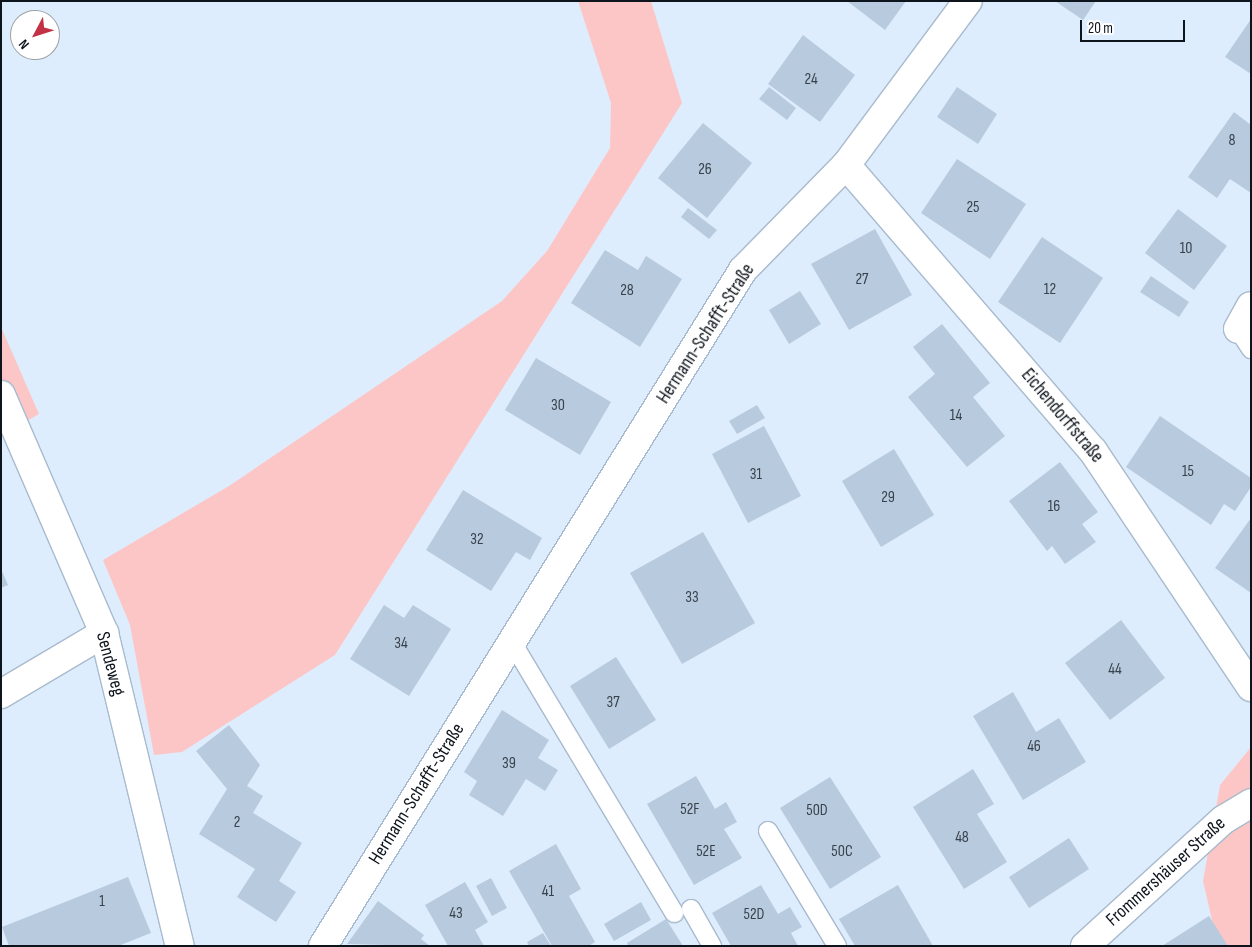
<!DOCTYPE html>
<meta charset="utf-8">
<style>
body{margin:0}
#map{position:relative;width:1252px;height:947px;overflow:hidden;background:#deedfd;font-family:"Sofia Sans Condensed",sans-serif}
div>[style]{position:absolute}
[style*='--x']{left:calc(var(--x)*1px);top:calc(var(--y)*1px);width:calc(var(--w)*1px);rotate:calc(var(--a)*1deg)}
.green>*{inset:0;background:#fdc6c6}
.building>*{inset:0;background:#b8cade}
.roads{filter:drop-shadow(1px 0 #a8bacd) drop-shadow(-1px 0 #a8bacd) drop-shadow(0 1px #a8bacd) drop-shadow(0 -1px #a8bacd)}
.lane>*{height:18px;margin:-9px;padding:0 9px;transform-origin:9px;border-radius:9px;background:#fff}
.street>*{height:28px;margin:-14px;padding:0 14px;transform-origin:14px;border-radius:14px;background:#fff}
span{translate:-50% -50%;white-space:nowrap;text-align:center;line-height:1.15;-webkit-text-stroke:4px #fff;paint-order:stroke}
.number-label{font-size:16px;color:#38424c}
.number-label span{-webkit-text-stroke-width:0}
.street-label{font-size:19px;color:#0e141b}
.frame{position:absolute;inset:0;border:2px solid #0e141b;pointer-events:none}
.north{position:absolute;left:10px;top:10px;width:50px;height:50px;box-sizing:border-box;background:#fff;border:1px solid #9fa1a4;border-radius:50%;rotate:230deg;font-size:14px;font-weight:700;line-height:20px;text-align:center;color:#0e141b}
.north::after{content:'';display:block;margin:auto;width:18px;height:22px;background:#c23146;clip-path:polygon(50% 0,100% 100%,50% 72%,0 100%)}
.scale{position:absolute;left:1080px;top:20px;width:105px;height:22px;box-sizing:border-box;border:2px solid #0e141b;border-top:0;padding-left:6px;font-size:15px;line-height:18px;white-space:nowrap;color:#0e141b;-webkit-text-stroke:4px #fff;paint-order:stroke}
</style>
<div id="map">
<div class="green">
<div style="clip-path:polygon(578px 1px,651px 1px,682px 103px,335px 655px,182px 752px,154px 755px,130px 625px,103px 560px,229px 486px,502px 301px,547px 251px,610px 148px,611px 103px)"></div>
<div style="clip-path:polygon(1px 327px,39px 414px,1px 436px)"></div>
<div style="clip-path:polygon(1251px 747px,1251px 946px,1218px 946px,1203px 881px,1220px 785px)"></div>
</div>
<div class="building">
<div style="clip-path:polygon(847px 1px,906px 1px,885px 30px)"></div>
<div style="clip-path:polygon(1055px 1px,1096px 1px,1083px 20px)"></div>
<div style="clip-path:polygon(1251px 19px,1251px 74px,1225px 57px)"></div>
<div style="clip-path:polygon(803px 35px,855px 75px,820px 122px,768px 84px)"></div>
<div style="clip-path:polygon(769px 87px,796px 108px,787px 120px,759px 99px)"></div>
<div style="clip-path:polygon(957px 87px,997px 114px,978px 144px,937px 117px)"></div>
<div style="clip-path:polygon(1234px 112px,1251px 125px,1251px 193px,1230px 179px,1217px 198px,1188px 177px)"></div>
<div style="clip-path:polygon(703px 123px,752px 163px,707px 218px,658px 178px)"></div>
<div style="clip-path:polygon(957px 159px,1026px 204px,990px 259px,921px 213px)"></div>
<div style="clip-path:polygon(688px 208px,717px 230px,709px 239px,681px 217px)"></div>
<div style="clip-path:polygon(1178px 209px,1227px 246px,1194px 290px,1145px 253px)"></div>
<div style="clip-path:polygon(875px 229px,912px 295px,849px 330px,811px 264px)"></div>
<div style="clip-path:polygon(1042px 237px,1103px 278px,1060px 343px,998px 302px)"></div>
<div style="clip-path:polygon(605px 250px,638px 270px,646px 256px,682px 279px,640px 347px,571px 303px)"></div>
<div style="clip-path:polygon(1151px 276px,1189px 302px,1179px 317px,1140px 292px)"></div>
<div style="clip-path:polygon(800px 291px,821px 324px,789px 344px,769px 310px)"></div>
<div style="clip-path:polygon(942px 324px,990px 383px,973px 397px,1005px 436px,967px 467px,908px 397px,935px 374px,913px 347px)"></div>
<div style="clip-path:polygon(536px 358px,611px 402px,580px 455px,505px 410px)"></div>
<div style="clip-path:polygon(757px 405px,765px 418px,737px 434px,729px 421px)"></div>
<div style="clip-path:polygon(1160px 416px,1251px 478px,1251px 487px,1235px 511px,1224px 504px,1211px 525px,1126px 467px)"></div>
<div style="clip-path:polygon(764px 426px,801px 496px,748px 523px,712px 454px)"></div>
<div style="clip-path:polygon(894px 449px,934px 515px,881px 547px,842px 481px)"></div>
<div style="clip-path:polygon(1060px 462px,1098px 512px,1082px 524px,1096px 542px,1065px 564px,1052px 546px,1047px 551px,1009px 501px)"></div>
<div style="clip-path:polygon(463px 490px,542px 538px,530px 560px,516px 552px,491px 591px,426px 550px)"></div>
<div style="clip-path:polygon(1251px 518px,1251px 593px,1215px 568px)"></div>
<div style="clip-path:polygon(703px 532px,755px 623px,682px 664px,630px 573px)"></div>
<div style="clip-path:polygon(1px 569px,8px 585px,1px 588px)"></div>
<div style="clip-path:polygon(384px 605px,404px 618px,413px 605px,451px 629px,409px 696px,350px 659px)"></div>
<div style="clip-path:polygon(1121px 620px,1165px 678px,1110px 720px,1065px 663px)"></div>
<div style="clip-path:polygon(616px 657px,656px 720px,609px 749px,570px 686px)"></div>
<div style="clip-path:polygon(1013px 692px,1036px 732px,1059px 718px,1086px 762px,1023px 800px,973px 716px)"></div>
<div style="clip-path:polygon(502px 710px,549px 740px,538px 758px,558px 770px,545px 791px,526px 779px,503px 816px,469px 795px,477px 781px,464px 772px)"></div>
<div style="clip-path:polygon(229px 725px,260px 765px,247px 786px,263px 796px,253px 813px,302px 843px,279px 881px,296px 892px,276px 922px,237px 897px,255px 869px,199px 834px,227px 789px,196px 751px)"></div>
<div style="clip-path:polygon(973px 769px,994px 804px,977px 814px,1007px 862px,964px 889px,913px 807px)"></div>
<div style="clip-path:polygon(696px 776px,715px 809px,726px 802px,737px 822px,724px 829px,742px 858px,694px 885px,647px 804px)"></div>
<div style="clip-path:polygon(830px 777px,881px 857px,830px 889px,780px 808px)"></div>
<div style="clip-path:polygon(1069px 838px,1089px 869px,1029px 908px,1009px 877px)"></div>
<div style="clip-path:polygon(556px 844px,581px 889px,569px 896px,595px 942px,589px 946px,552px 946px,509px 871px)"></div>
<div style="clip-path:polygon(128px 877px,151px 933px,118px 946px,9px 946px,2px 927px)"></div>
<div style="clip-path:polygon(491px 878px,507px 908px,492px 916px,476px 886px)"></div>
<div style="clip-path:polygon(465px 882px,488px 922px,475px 930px,484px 946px,448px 946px,425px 905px)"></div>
<div style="clip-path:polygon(761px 885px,778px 914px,790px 907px,802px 927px,791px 933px,798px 946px,731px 946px,712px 913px)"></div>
<div style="clip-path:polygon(898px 885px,933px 946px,855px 946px,839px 919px)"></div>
<div style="clip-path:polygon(378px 901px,424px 935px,421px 939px,430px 946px,347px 944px)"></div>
<div style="clip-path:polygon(641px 902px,651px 920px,614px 941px,604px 924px)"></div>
<div style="clip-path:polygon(1209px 916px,1228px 946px,1162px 946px)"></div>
<div style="clip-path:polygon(666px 919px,683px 946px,628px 946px,627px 943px)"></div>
<div style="clip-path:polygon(543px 933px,551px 946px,529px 946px,527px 942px)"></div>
</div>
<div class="roads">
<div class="lane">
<div style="--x:1238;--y:329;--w:24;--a:57"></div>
<div style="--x:512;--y:642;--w:316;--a:59.1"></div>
<div style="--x:768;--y:831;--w:134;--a:59"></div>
<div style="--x:691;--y:909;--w:43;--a:60.4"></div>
</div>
<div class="street">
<div style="--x:846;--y:165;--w:378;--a:49.2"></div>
<div style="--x:1093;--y:451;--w:284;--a:56.2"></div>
<div style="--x:1238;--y:329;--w:26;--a:-61"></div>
<div style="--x:1;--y:395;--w:259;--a:66.6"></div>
<div style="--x:104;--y:633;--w:322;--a:76.4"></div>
<div style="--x:1;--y:694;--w:120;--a:-30.6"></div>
<div style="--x:323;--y:946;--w:796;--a:-58.15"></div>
<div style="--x:743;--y:270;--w:147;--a:-45.6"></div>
<div style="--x:846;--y:165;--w:204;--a:-53.4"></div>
<div style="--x:1085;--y:946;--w:187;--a:-42.4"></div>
<div style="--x:1223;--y:820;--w:33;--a:-31"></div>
</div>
</div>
<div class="number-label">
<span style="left:811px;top:80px">24</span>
<span style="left:1232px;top:141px">8</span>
<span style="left:705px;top:170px">26</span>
<span style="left:973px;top:208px">25</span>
<span style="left:1186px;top:249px">10</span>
<span style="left:862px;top:280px">27</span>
<span style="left:1050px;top:290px">12</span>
<span style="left:627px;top:291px">28</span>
<span style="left:558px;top:406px">30</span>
<span style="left:956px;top:416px">14</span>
<span style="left:1188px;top:472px">15</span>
<span style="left:756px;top:475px">31</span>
<span style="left:888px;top:498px">29</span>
<span style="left:1054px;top:507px">16</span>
<span style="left:477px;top:540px">32</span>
<span style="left:692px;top:598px">33</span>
<span style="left:401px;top:644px">34</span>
<span style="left:1115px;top:670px">44</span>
<span style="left:613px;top:703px">37</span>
<span style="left:1034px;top:747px">46</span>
<span style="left:509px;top:764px">39</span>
<span style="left:690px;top:810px">52F</span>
<span style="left:817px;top:811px">50D</span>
<span style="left:237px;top:823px">2</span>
<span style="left:962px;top:838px">48</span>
<span style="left:706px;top:852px">52E</span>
<span style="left:842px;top:852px">50C</span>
<span style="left:548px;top:892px">41</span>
<span style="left:102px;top:902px">1</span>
<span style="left:456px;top:914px">43</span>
<span style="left:754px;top:915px">52D</span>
</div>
<div class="street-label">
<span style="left:706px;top:334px;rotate:-57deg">Hermann-Schafft-Straße</span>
<span style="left:1062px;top:416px;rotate:50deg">Eichendorffstraße</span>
<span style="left:110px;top:664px;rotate:75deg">Sendeweg</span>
<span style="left:417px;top:794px;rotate:-58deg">Hermann-Schafft-Straße</span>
<span style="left:1166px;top:872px;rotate:-42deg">Frommershäuser Straße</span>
</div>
<div class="frame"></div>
<div class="north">N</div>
<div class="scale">20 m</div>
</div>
